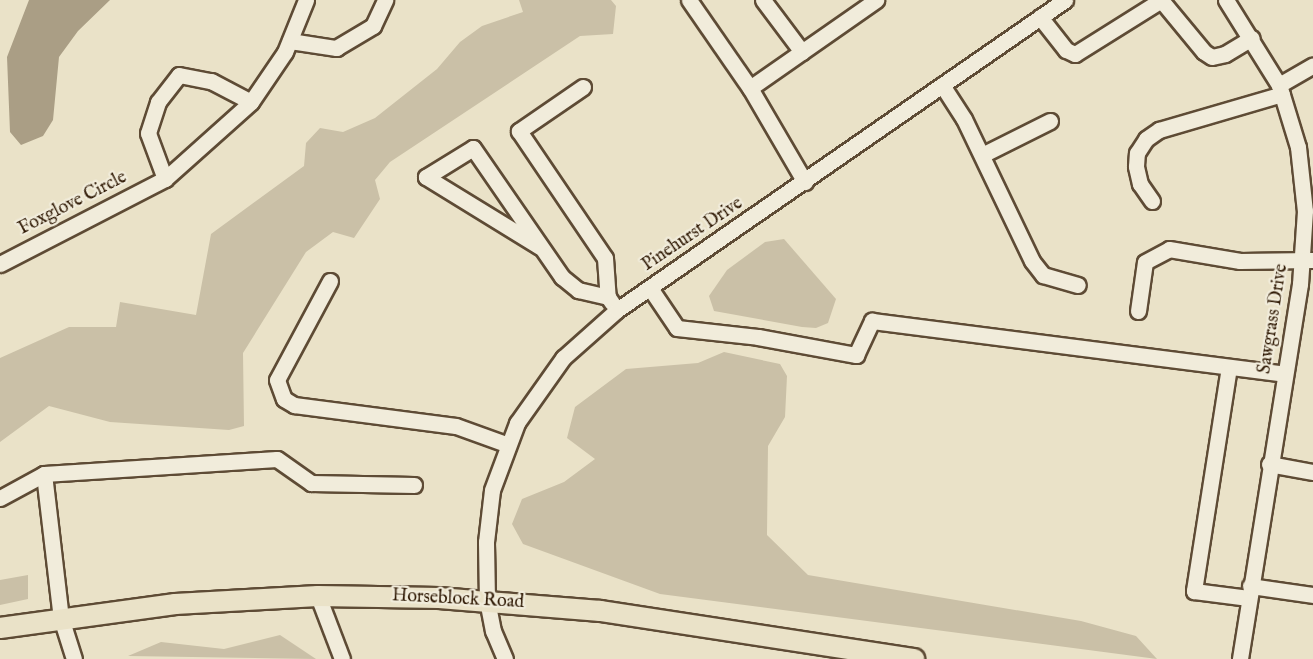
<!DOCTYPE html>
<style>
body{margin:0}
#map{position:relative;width:1313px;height:659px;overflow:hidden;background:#eae2c8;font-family:"IM FELL English",serif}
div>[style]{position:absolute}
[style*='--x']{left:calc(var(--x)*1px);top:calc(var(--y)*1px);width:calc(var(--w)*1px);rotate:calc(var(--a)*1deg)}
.green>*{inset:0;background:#cac0a7}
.water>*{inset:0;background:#aa9e85}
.roads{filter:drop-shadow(2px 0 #5e4b35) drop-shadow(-2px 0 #5e4b35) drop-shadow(0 2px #5e4b35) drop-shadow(0 -2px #5e4b35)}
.minor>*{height:15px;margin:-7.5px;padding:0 7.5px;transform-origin:7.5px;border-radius:7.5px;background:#f1ecdb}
.major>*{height:20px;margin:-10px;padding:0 10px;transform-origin:10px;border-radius:10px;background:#eae2c8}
span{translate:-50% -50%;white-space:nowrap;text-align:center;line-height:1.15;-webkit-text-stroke:4.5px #f1ecdb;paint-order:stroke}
.street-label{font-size:18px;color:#2f1904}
</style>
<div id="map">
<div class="green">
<div style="clip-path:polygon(519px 0,611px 0,616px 6px,613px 34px,580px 36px,390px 162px,375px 180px,380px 199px,354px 238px,333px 232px,306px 252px,243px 353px,244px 426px,229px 430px,110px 422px,49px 406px,0 442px,0 358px,69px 327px,116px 327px,120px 302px,196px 315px,211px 234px,304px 166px,306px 143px,320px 128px,343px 132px,375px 118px,437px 69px,460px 42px,482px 26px,523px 12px)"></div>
<div style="clip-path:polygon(784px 239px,836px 299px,828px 323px,816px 328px,802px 327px,714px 311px,709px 296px,727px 270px,765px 242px)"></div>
<div style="clip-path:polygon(724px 352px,780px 364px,787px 376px,785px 417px,768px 446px,767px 535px,808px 575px,1081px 621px,1136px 636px,1157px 659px,660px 594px,523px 544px,512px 524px,522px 499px,564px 482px,595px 459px,567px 438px,575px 407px,626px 369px,698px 363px)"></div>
<div style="clip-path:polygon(28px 575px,28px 599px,0 605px,0 580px)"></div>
<div style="clip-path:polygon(280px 635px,316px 659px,128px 656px,161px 642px,224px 649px)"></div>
</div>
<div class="water">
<div style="clip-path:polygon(29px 0,110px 0,78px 31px,59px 57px,53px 120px,43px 136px,21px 145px,10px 132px,7px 57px)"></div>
</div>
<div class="roads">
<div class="minor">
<div style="--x:689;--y:0;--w:107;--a:55.3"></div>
<div style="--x:750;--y:88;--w:109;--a:59.7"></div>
<div style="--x:763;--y:0;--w:65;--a:53.1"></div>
<div style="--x:1226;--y:0;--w:100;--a:58.1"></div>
<div style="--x:1279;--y:85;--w:65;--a:73"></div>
<div style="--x:1298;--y:147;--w:64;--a:83.8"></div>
<div style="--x:1305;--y:211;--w:73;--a:93.9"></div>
<div style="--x:1300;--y:284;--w:380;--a:99.1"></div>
<div style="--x:1040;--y:17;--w:42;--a:51.8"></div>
<div style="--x:1066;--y:50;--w:10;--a:24"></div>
<div style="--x:1075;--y:54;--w:102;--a:-32.1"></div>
<div style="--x:1161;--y:0;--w:67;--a:50.4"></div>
<div style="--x:1204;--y:52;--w:9;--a:32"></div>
<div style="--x:1212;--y:57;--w:13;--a:-13"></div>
<div style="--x:1225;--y:54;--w:31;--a:-31"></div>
<div style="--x:290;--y:41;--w:47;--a:8.7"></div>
<div style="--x:336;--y:48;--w:43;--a:-30.7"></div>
<div style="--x:373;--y:26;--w:29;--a:-65"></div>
<div style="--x:942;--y:85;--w:40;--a:57.1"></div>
<div style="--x:964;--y:119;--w:157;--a:64.4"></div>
<div style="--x:1032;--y:261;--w:18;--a:52"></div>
<div style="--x:1043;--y:275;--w:36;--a:16"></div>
<div style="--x:1279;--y:85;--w:39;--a:-30"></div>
<div style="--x:583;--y:87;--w:78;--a:145.5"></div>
<div style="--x:519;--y:131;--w:153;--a:55.9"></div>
<div style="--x:605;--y:258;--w:39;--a:86"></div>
<div style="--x:608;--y:297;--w:7;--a:56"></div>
<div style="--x:750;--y:88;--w:154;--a:-34.9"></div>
<div style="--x:982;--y:155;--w:76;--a:-26.6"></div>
<div style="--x:165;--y:179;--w:49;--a:-110.3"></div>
<div style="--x:148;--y:133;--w:33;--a:-72"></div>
<div style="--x:158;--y:102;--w:34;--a:-52"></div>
<div style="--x:179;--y:75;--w:33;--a:11"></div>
<div style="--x:211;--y:81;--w:45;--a:27.7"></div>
<div style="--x:1152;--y:201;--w:21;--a:-125"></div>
<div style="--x:1140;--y:184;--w:18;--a:-103"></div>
<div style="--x:1136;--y:166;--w:13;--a:-86"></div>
<div style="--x:1137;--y:153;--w:17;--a:-57"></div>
<div style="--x:1146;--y:139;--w:16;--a:-35"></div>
<div style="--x:1159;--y:130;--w:128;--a:-16.3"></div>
<div style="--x:540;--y:247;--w:134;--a:-148.4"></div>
<div style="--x:426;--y:177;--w:55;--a:-31.7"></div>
<div style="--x:473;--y:148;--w:157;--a:55.4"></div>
<div style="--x:562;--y:277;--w:21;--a:39"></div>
<div style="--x:578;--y:290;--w:31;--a:13"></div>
<div style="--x:0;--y:264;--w:186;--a:-27.3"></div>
<div style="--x:165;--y:179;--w:115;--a:-41.8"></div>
<div style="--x:251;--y:102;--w:60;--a:-55.8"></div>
<div style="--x:285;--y:52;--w:56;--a:-68"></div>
<div style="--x:330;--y:281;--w:112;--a:118.2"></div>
<div style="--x:277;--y:380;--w:20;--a:70"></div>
<div style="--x:284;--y:399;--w:12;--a:31"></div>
<div style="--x:294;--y:405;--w:163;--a:7.4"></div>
<div style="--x:456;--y:426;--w:53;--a:19.8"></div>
<div style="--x:650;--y:288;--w:48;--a:56"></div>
<div style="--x:677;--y:328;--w:81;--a:6.3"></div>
<div style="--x:758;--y:337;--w:100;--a:10.4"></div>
<div style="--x:856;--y:355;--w:38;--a:-65"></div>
<div style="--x:872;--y:321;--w:416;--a:7.3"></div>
<div style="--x:1138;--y:311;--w:49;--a:-81.9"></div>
<div style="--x:1145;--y:262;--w:27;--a:-28"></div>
<div style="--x:1169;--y:249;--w:72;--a:9.6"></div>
<div style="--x:1240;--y:261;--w:72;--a:-0.8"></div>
<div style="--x:1229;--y:367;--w:227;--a:98.9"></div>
<div style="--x:1194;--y:591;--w:55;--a:7.3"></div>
<div style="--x:1269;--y:464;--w:45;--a:10.3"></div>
<div style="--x:44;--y:474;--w:145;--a:83.3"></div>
<div style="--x:61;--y:618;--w:43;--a:72.4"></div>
<div style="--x:0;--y:498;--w:50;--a:-28.6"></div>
<div style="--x:44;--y:474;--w:233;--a:-3.7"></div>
<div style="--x:277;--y:459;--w:42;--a:35.2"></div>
<div style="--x:311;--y:483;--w:103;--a:1.1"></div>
<div style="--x:1250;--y:586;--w:64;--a:8.1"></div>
<div style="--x:318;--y:596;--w:67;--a:69.1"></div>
<div style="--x:505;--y:659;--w:30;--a:-113"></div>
<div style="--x:493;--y:631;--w:32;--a:-101"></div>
<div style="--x:487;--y:600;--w:58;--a:-91"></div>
<div style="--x:486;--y:542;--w:52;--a:-83.4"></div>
<div style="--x:492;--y:490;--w:72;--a:-69.5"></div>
<div style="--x:517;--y:423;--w:80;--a:-54.7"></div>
<div style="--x:563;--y:358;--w:72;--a:-41.6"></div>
<div style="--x:617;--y:310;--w:545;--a:-34.68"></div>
</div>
<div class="major">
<div style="--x:0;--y:628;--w:177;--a:-7.8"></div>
<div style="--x:175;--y:604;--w:143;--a:-3.2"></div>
<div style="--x:318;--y:596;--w:121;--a:0.9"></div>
<div style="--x:439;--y:598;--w:162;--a:4.6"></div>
<div style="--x:600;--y:611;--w:318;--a:8.7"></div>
</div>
</div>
<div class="street-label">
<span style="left:73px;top:204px;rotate:-27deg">Foxglove Circle</span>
<span style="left:693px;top:235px;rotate:-34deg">Pinehurst Drive</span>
<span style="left:1274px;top:319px;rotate:-81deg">Sawgrass Drive</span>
<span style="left:458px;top:600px;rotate:3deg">Horseblock Road</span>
</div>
</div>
